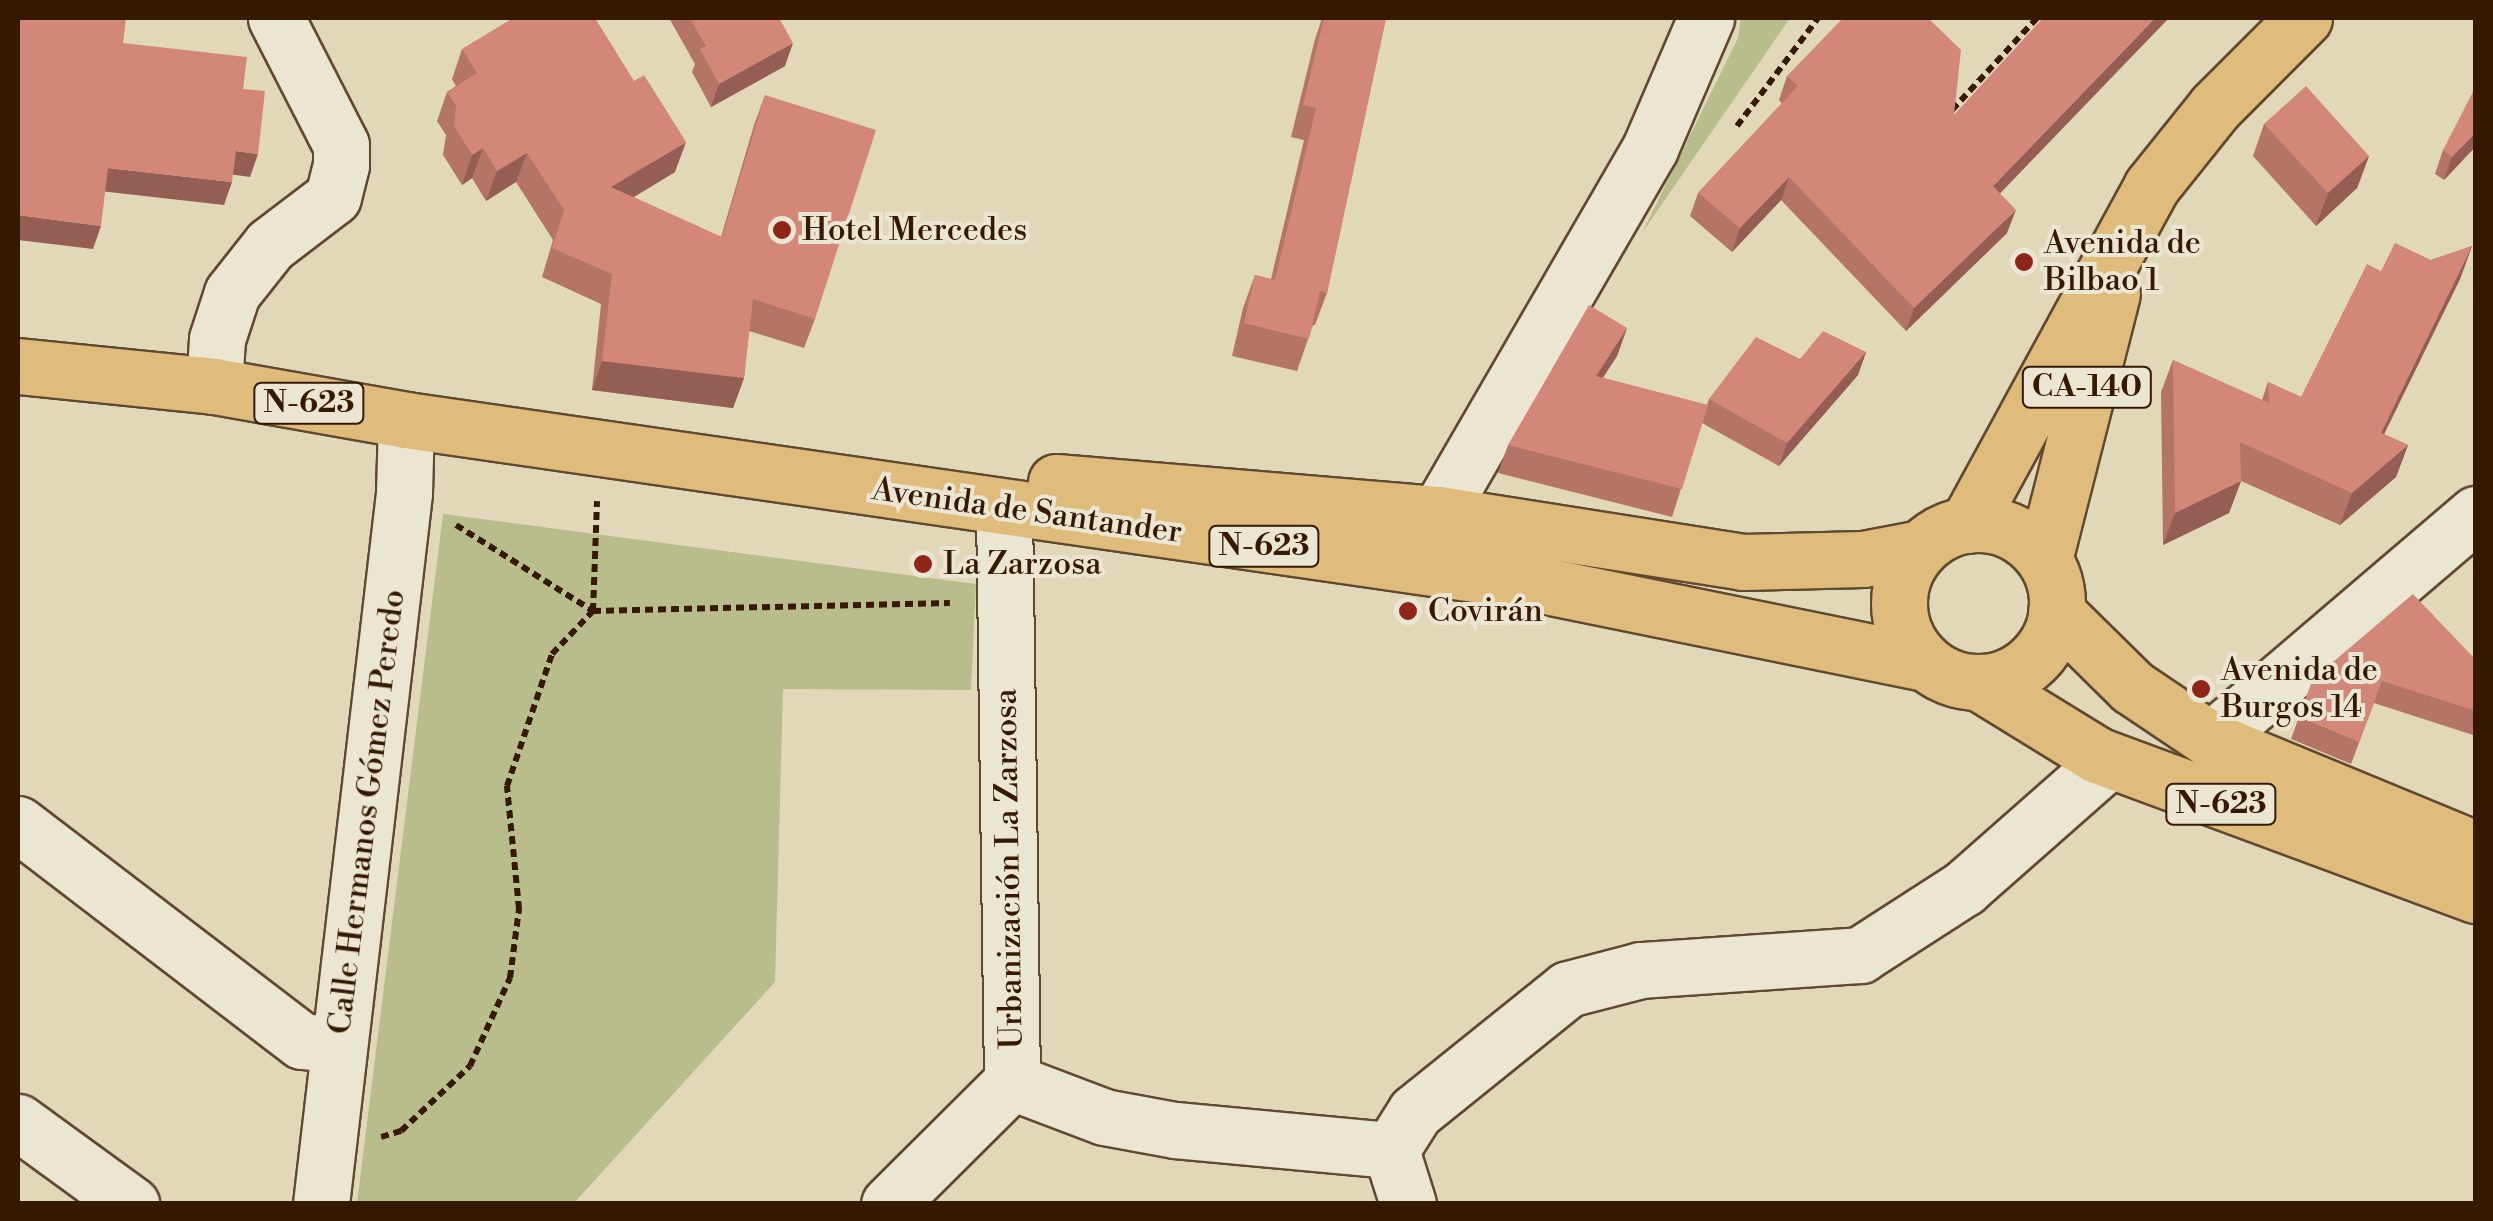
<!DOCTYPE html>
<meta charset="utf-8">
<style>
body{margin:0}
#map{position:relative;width:2493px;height:1221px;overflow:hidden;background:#e0d8b9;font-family:"Libre Bodoni",serif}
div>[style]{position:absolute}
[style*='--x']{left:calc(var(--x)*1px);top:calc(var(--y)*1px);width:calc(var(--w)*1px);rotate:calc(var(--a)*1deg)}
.green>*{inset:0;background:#b8bd8b}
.path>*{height:6px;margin-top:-3px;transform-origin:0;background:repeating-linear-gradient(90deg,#351902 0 8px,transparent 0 13px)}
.roads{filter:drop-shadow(2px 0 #604930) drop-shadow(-2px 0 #604930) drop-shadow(0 2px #604930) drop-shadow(0 -2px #604930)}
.minor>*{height:55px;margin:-27.5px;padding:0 27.5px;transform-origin:27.5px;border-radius:27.5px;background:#ebe6d2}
.major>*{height:55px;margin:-27.5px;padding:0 27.5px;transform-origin:27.5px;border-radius:27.5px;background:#e0bc7c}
.highway>*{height:55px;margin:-27.5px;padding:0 27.5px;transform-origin:27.5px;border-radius:27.5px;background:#e0bc7c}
.highway>.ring{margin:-27.5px;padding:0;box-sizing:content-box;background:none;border:55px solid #e0bc7c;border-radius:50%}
.wall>*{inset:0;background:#b57468}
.shaded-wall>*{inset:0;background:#945e55}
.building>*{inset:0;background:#d38779}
.dots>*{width:28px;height:28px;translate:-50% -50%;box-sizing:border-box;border:5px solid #ebe6d2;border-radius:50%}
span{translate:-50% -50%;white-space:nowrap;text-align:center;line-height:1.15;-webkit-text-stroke:8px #ebe6d2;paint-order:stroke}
.shield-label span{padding:2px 8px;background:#ebe6d2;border:2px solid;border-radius:8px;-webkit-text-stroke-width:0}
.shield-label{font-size:30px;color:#351902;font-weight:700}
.poi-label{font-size:32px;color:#351902}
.left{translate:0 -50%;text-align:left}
.street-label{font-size:32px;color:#351902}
.frame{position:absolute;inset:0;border:20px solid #351902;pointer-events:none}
</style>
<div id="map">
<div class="green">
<div style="clip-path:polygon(1741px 18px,1790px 18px,1642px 233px,1738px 38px)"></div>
<div style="clip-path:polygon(443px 514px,976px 584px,971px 690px,783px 689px,775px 982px,574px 1203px,357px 1203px)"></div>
</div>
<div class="path">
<div style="--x:1952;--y:110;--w:125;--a:-47.3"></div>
<div style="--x:1737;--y:126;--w:135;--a:-53.1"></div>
<div style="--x:456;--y:525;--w:162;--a:32.1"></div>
<div style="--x:593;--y:611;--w:110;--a:-87.9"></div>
<div style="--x:381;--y:1137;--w:21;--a:-17"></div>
<div style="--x:401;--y:1131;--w:95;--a:-43.3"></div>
<div style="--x:470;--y:1066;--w:97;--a:-65.6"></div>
<div style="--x:510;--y:978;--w:70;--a:-82.6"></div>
<div style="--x:519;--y:909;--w:124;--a:-95.6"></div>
<div style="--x:507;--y:786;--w:139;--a:-71.2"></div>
<div style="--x:552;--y:654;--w:59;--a:-46.4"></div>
<div style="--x:593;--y:611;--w:357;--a:-1.3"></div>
</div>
<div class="roads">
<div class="minor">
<div style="--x:214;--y:386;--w:47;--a:-86.3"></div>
<div style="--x:217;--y:339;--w:48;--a:-71.9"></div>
<div style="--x:232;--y:293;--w:61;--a:-51.6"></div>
<div style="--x:270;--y:245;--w:79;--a:-37.3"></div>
<div style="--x:333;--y:197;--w:33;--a:-76"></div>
<div style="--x:341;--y:165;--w:20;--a:-90"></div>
<div style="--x:341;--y:145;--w:143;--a:-117.1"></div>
<div style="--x:1004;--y:508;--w:574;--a:89.2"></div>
<div style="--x:1012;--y:1082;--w:98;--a:20.8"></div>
<div style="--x:1104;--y:1117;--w:72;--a:10.4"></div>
<div style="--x:1175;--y:1130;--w:217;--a:5.3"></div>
<div style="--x:1438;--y:514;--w:423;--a:-59.9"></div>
<div style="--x:1650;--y:148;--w:142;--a:-66.7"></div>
<div style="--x:2211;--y:740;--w:348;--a:-40.5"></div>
<div style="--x:18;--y:824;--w:357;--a:37.4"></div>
<div style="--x:302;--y:1041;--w:37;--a:6"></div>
<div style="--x:18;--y:1122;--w:140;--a:36"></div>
<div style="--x:321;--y:1204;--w:716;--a:-83.34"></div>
<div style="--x:404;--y:493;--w:73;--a:-88.4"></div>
<div style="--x:889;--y:1204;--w:173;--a:-44.8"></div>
<div style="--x:1408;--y:1204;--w:57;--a:-107.5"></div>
<div style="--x:1391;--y:1150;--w:45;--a:-57.7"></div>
<div style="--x:1415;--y:1112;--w:196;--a:-38.8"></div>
<div style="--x:1568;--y:989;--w:75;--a:-14.6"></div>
<div style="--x:1641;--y:970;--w:220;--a:-3.9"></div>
<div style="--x:1860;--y:955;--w:124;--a:-32.8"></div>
<div style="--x:1964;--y:888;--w:193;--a:-41.4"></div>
</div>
<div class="major">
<div style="--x:1967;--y:525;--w:385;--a:-61.4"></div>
<div style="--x:2151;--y:187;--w:102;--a:-51.3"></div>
<div style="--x:2215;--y:107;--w:126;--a:-45"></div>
<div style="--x:2045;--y:556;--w:271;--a:-75.7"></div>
</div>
<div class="highway">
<div style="--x:18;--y:366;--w:197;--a:5.8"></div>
<div style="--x:214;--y:386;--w:195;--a:10"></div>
<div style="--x:406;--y:420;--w:1122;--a:8.2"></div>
<div style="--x:1517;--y:580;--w:416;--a:11.5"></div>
<div style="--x:1056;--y:482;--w:383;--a:4.8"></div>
<div style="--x:1438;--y:514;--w:309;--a:8.9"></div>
<div style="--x:1743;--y:562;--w:120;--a:-1.4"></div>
<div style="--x:1863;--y:559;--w:59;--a:-10.7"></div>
<div class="ring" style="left:1899px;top:524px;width:103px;height:103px"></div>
<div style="--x:2056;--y:612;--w:107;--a:44.6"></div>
<div style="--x:2132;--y:687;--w:95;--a:33.9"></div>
<div style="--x:2211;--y:740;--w:287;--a:22.4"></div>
<div style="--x:1980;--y:683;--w:137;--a:31.6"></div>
<div style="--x:2097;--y:755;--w:404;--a:20.3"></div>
</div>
</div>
<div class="wall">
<div style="clip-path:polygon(669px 18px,779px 18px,785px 66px,711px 107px,692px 72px,695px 64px)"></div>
<div style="clip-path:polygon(1322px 18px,1386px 18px,1327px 293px,1315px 325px,1313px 325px,1297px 371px,1232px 356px,1243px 308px,1255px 275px,1271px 279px,1304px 140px,1291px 137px,1315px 39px)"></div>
<div style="clip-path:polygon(462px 49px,675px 172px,633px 197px,721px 237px,754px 125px,765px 95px,815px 319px,804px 348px,749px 331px,744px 378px,733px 408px,592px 390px,601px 304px,542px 277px,553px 240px,516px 182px,486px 201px,472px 178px,462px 185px,443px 155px,446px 135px,437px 121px,447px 92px,456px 86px,452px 79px)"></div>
<div style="clip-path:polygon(1787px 76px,1954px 115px,2000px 194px,2007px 233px,1906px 331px,1781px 200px,1732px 252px,1690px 216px,1698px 193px,1782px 103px,1779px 100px)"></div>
<div style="clip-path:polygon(2264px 124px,2369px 156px,2357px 188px,2316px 226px,2253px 156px)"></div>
<div style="clip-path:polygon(2476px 146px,2444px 180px,2435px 174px,2443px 150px)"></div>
<div style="clip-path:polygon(2472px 246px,2460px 279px,2384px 434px,2408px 445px,2396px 477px,2340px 525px,2241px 481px,2229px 513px,2163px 545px,2161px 392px,2173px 360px,2262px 400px,2268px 382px,2301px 397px,2381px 271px,2431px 260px)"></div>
<div style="clip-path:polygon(1627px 328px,1617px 356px,1603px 378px,1707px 405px,1709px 399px,1800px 359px,1866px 352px,1858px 375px,1779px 466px,1702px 423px,1672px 517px,1498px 473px,1508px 445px)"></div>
<div style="clip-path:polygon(2476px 660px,2476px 736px,2374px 703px,2351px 764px,2291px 739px,2313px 679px)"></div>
</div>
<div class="shaded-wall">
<div style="clip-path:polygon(2155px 18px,2169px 18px,1985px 209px,1993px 186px)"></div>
<div style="clip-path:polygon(793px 43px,785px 66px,711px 107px,719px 84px)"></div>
<div style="clip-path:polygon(2476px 132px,2476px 146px,2444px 180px,2452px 157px)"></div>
<div style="clip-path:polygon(686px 142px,675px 172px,601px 217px,611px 187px)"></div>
<div style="clip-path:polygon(483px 148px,472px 178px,462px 185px,472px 155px)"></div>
<div style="clip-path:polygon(236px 151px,258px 154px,250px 177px,228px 174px)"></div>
<div style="clip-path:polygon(527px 153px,516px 182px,486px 201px,497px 171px)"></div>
<div style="clip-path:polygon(2369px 156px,2357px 188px,2316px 226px,2328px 193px)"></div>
<div style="clip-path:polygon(108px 168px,232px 182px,224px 205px,100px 191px)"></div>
<div style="clip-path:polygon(1789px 177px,1781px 200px,1732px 252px,1740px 228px)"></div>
<div style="clip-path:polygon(2016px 210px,2007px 233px,1906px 331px,1914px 308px)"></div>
<div style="clip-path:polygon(18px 215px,101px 226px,93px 249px,18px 240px)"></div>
<div style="clip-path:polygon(2472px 246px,2460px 279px,2369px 465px,2381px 433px)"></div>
<div style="clip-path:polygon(1627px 328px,1617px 356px,1585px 404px,1596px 376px)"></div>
<div style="clip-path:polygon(1866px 352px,1858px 375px,1779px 466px,1787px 443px)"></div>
<div style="clip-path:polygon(602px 361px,744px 378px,733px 408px,592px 390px)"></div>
<div style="clip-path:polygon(2408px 445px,2396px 477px,2340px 525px,2352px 493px)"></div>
<div style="clip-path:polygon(2241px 481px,2229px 513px,2163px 545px,2175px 513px)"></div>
</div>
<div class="building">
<div style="clip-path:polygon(18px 18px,126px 18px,123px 43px,247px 57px,243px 89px,265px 91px,258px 154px,236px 151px,232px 182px,108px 168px,101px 226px,18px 215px)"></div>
<div style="clip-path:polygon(513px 18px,595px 18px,634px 81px,644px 75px,686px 142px,611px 187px,722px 237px,765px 95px,876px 130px,815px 319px,753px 299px,744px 378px,602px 361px,612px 274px,552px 248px,564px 210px,527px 153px,497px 171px,483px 148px,472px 155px,454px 126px,456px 105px,447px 92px,477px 73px,462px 49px)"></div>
<div style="clip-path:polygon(690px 18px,779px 18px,793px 43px,719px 84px,700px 49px,706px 46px)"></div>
<div style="clip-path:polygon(1324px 18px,1386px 18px,1327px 293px,1320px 291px,1309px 339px,1244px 323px,1255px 275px,1275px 280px,1316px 108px,1303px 105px)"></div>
<div style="clip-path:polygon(1843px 18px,1928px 18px,1961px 50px,1954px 115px,2043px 18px,2155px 18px,1993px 186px,2016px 210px,1914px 308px,1789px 177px,1740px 228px,1698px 193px,1798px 86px,1787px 76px)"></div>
<div style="clip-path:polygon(2306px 86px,2369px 156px,2328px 193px,2264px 124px)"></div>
<div style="clip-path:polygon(2476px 86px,2476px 132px,2452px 157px,2443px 150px)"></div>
<div style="clip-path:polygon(2395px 243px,2431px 260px,2472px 246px,2381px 433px,2408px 445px,2352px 493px,2240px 442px,2241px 481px,2175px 513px,2173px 360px,2269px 403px,2268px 382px,2301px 397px,2367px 264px,2381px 271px)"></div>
<div style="clip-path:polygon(1589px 305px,1627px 328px,1596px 376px,1708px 405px,1682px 489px,1508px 445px)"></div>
<div style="clip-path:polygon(1823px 331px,1866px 352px,1787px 443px,1709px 399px,1756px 337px,1800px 359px)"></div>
<div style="clip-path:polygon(2413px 594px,2476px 660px,2476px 711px,2382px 681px,2359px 742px,2299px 717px,2313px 679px)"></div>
</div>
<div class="dots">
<div style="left:782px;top:230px;background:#8f2418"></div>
<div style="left:2024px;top:262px;background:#8f2418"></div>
<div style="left:923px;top:564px;background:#8f2418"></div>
<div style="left:1408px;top:611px;background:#8f2418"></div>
<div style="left:2201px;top:689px;background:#8f2418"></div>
</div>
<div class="shield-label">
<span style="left:2087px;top:387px">CA-140</span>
<span style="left:309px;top:403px">N-623</span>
<span style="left:1264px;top:546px">N-623</span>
<span style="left:2221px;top:804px">N-623</span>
</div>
<div class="poi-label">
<span class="left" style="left:802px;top:230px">Hotel Mercedes</span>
<span class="left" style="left:2044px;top:262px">Avenida de<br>Bilbao 1</span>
<span class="left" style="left:943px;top:564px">La Zarzosa</span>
<span class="left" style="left:1428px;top:611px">Covirán</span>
<span class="left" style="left:2221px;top:689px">Avenida de<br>Burgos 14</span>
</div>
<div class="street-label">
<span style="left:1027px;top:511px;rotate:8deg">Avenida de Santander</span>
<span style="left:367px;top:812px;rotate:-83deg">Calle Hermanos Gómez Peredo</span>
<span style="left:1009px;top:869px;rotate:-91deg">Urbanización La Zarzosa</span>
</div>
<div class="frame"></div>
</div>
